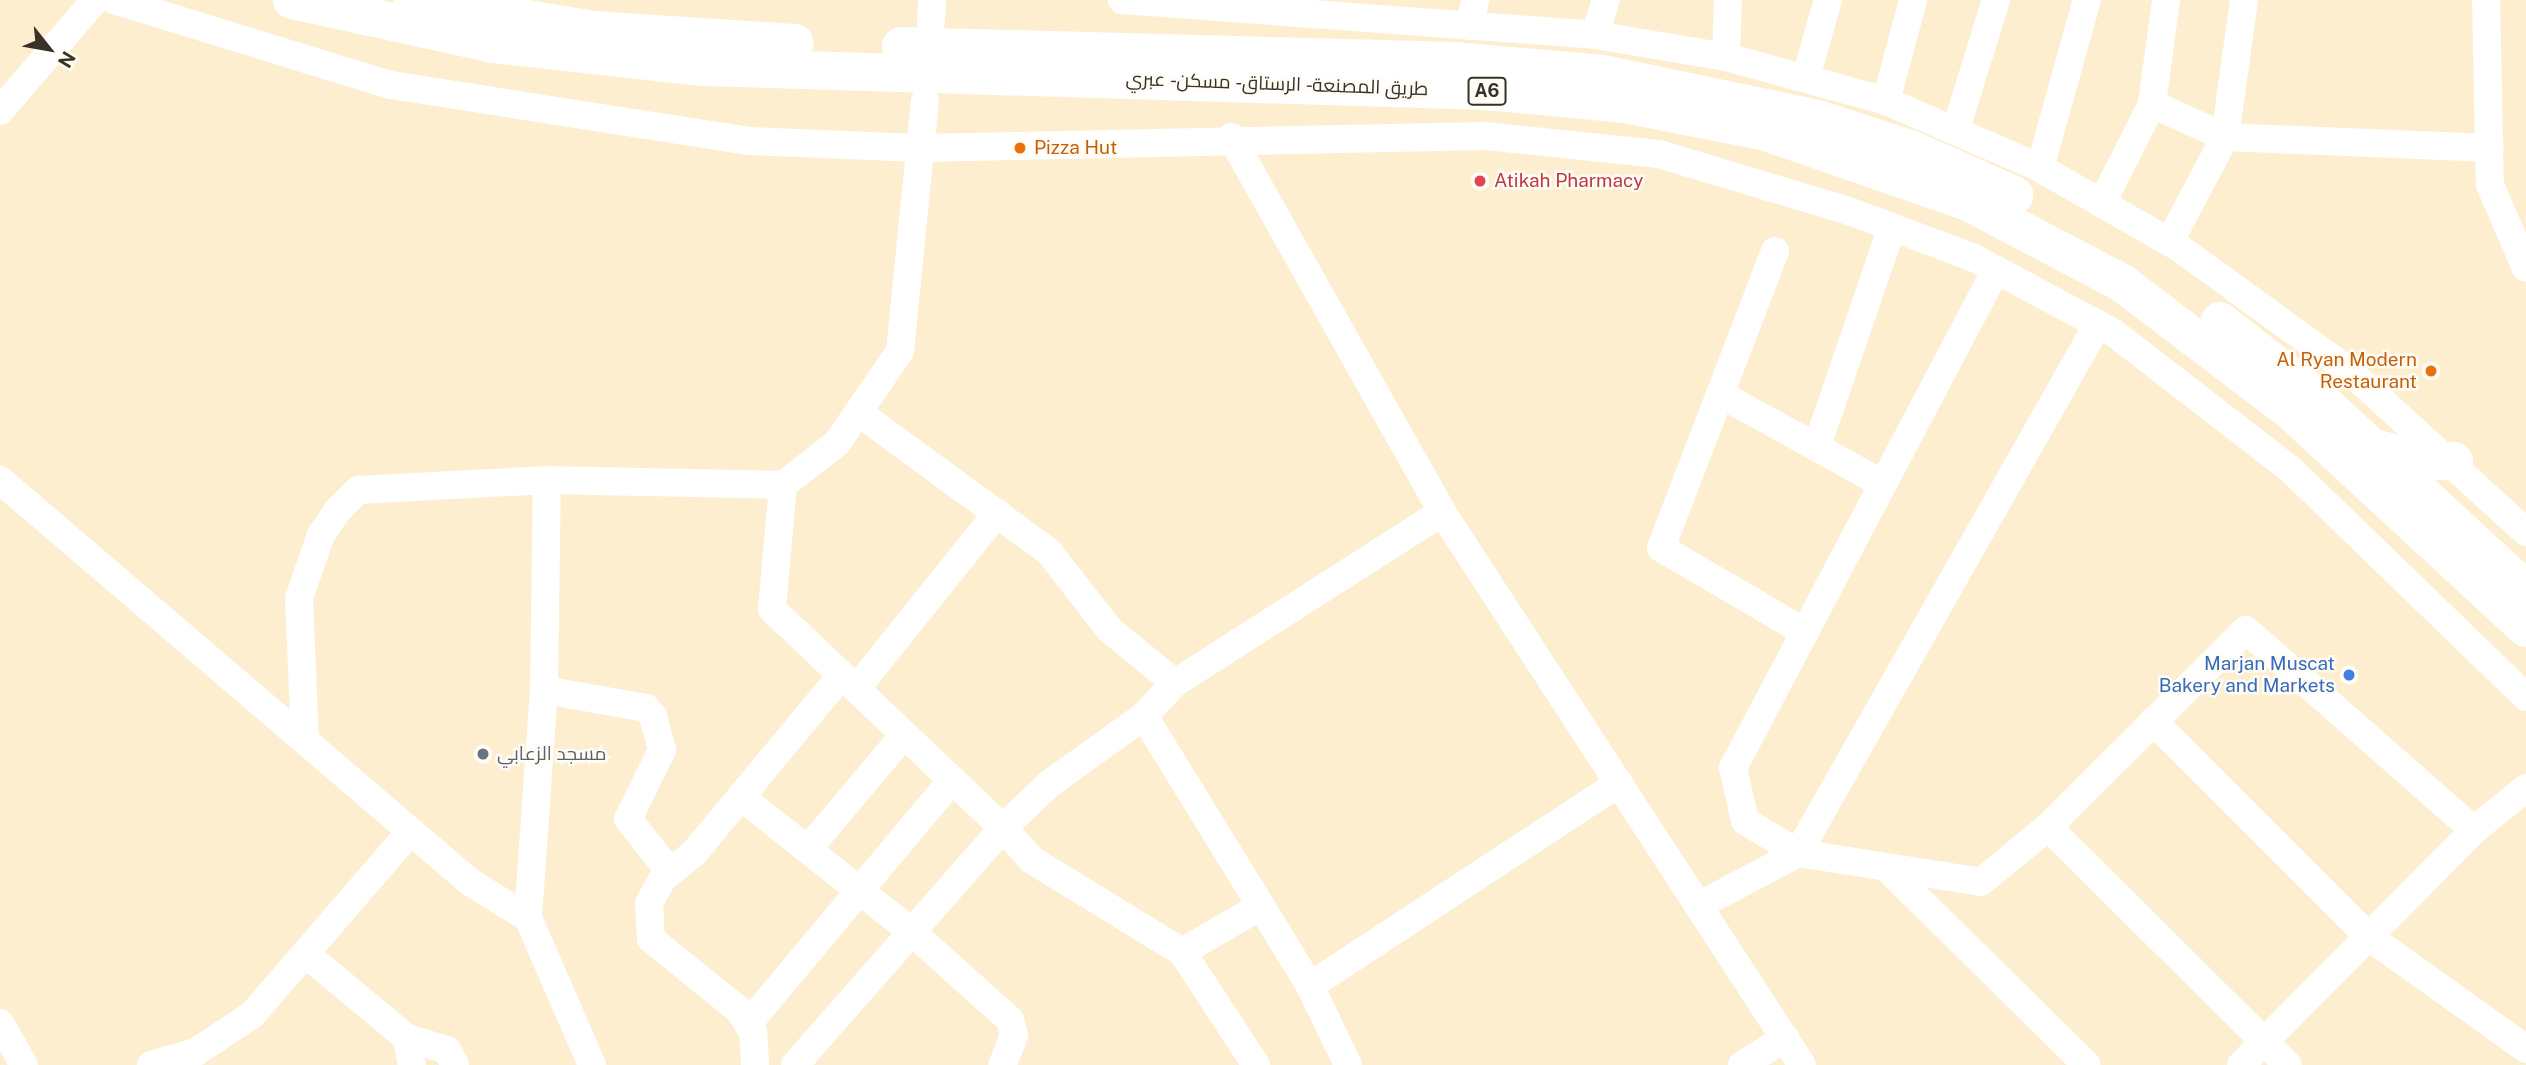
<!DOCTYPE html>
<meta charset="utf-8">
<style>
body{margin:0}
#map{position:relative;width:2526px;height:1065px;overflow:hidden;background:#fceece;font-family:"Public Sans",Cairo,sans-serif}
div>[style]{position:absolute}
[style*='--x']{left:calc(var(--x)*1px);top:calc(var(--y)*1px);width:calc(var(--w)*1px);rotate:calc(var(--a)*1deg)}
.minor>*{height:28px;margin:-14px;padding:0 14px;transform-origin:14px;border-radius:14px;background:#fff}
.highway>*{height:38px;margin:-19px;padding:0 19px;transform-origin:19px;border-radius:19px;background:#fff}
.dots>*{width:19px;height:19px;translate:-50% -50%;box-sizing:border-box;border:4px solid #fffcf6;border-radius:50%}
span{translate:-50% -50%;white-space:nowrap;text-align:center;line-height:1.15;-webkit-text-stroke:5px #fffcf6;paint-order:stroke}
.shield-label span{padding:2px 5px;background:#fffcf6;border:2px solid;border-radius:5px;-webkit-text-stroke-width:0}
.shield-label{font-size:18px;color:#383226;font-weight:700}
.street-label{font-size:19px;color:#383226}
.food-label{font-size:19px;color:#c56008}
.left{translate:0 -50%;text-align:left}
.right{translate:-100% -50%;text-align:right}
.health-label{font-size:19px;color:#be3a42}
.shop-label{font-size:19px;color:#366cbe}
.worship-label{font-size:19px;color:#5b616d}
.north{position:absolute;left:14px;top:14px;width:70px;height:70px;-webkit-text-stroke:5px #fffcf6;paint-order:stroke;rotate:121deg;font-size:19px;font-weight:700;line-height:28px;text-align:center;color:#383226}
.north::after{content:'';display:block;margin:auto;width:24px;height:32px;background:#383226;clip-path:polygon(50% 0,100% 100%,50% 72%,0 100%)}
</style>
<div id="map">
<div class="minor">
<div style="--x:114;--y:0;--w:290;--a:17.1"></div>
<div style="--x:391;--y:85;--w:363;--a:8.9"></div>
<div style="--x:750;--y:141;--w:168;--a:2.4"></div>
<div style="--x:918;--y:148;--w:567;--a:-1.21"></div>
<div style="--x:1485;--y:136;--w:175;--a:5.9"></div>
<div style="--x:1659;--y:154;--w:198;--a:16.7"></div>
<div style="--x:1849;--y:211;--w:134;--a:20.6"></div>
<div style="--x:1974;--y:258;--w:159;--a:28.2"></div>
<div style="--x:2114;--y:333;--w:222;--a:37.7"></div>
<div style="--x:2290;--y:469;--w:328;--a:44"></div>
<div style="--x:1122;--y:0;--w:474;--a:4.2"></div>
<div style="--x:1595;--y:35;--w:133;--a:9.5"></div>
<div style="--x:1726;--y:57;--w:166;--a:15.4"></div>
<div style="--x:1886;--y:101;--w:168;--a:23.5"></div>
<div style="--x:2040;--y:168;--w:159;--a:29.8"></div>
<div style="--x:2178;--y:247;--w:210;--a:35.9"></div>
<div style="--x:2348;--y:370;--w:241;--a:42.3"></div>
<div style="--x:2486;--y:0;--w:185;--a:88.8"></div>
<div style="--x:2490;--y:185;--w:90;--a:66.6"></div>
<div style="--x:931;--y:22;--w:22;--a:-87"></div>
<div style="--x:1470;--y:26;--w:26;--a:-79"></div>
<div style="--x:1595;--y:35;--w:37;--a:-73"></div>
<div style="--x:1726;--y:57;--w:57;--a:-88"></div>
<div style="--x:1806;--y:77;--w:80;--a:-74.1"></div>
<div style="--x:1886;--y:101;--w:105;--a:-75"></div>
<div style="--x:2152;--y:104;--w:105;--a:-82.3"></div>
<div style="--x:0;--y:111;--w:146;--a:-49.4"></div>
<div style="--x:1956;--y:129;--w:135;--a:-72.8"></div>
<div style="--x:1231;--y:137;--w:430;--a:60.6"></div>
<div style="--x:1442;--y:512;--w:660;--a:56.94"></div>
<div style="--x:2040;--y:168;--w:174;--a:-74.4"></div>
<div style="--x:2103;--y:201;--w:109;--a:-63.2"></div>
<div style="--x:2152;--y:104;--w:80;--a:24.3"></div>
<div style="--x:2225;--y:137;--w:265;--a:2.4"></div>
<div style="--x:2170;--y:241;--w:118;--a:-62.1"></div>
<div style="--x:2225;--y:137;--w:138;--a:-82.1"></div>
<div style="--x:1775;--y:251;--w:318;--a:111"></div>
<div style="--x:1661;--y:548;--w:167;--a:30.3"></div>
<div style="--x:1996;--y:270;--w:563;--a:117.84"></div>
<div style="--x:1733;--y:768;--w:54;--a:77.2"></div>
<div style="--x:1745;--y:821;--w:62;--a:31.1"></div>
<div style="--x:1798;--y:853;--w:608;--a:-60.44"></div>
<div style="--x:1720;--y:394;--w:186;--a:28.9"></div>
<div style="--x:862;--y:415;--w:232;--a:36.2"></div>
<div style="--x:1049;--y:552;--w:99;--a:52"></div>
<div style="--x:1110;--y:630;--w:84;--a:39.2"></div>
<div style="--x:1817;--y:446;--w:231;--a:-71.1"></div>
<div style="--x:0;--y:480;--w:618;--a:40.54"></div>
<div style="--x:470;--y:882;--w:68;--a:31.8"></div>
<div style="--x:783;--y:485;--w:124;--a:95.1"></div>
<div style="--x:772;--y:609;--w:318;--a:43.5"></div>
<div style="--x:1003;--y:828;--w:315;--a:131.3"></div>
<div style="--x:856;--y:689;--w:226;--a:-51.3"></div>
<div style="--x:544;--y:690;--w:104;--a:10"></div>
<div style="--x:646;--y:708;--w:11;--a:49"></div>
<div style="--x:653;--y:716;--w:35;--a:75"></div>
<div style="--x:662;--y:750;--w:77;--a:116.2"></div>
<div style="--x:628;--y:819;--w:68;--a:51.6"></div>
<div style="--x:1144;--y:716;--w:317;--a:58.4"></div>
<div style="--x:1310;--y:986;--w:88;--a:64.3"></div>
<div style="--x:2153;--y:721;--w:305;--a:45"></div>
<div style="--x:2369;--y:937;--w:193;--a:35.5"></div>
<div style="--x:305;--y:740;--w:142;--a:-92.4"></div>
<div style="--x:299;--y:598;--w:67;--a:-70.8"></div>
<div style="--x:321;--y:535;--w:29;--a:-56"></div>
<div style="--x:337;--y:511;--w:30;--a:-45"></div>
<div style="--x:358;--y:490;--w:189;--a:-3"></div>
<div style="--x:741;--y:797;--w:218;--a:38.3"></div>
<div style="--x:912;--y:932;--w:132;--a:41.9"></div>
<div style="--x:1010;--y:1020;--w:16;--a:76"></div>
<div style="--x:1014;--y:1036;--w:31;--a:112"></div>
<div style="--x:2048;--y:827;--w:338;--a:44.8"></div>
<div style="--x:808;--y:849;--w:149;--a:-49.9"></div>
<div style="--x:1890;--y:871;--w:276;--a:44.6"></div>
<div style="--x:1698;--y:906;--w:113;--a:-27.9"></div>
<div style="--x:1798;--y:853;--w:185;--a:9"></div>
<div style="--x:1981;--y:882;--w:87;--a:-39.4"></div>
<div style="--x:2048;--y:827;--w:279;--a:-44.9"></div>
<div style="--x:2246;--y:630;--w:303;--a:41.3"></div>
<div style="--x:1182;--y:952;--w:91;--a:-30.2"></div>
<div style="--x:307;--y:955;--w:130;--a:39.7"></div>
<div style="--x:407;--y:1038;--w:27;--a:80"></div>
<div style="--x:1310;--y:986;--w:370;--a:-33.3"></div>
<div style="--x:0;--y:1023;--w:48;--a:60.3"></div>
<div style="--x:748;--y:1024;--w:318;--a:-50.1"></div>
<div style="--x:407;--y:1038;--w:42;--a:16.7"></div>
<div style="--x:447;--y:1050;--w:17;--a:62"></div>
<div style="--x:151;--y:1065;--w:47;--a:-16.1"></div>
<div style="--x:196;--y:1052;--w:67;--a:-33.5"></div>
<div style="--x:252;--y:1015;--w:242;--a:-49.2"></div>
<div style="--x:592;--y:1065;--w:160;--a:-113.5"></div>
<div style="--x:528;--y:918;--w:229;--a:-86"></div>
<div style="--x:544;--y:690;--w:210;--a:-89.2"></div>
<div style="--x:547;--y:480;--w:236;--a:1.2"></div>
<div style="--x:783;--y:485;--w:68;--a:-37.9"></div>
<div style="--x:837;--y:443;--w:112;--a:-55.6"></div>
<div style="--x:900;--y:351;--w:251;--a:-84.3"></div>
<div style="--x:755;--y:1065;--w:33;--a:-93"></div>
<div style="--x:753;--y:1032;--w:25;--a:-122"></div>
<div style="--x:740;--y:1011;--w:114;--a:-141"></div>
<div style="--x:651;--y:939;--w:36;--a:-93"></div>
<div style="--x:649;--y:903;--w:29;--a:-61"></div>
<div style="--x:663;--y:878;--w:40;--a:-39"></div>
<div style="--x:694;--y:853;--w:230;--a:-50.3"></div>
<div style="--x:1256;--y:1065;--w:135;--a:-123.2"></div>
<div style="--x:1182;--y:952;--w:176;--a:-148.5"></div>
<div style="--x:1032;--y:860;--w:43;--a:-132.2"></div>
<div style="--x:1003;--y:828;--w:64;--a:-43.7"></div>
<div style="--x:1049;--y:784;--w:117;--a:-35.6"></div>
<div style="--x:1144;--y:716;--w:45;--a:-46.8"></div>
<div style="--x:1175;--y:683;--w:317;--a:-32.6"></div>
<div style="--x:1742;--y:1065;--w:51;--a:-32.1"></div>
<div style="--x:2241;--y:1065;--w:331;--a:-45.2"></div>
<div style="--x:2474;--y:830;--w:67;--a:-38.9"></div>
</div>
<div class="highway">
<div style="--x:292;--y:0;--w:207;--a:12.3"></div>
<div style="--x:494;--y:44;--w:210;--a:6.3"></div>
<div style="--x:703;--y:67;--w:784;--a:1.75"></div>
<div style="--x:1487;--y:91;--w:139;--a:5.4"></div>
<div style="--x:1625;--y:104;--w:144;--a:11.2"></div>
<div style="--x:1766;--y:132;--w:214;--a:19.1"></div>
<div style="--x:1968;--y:202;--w:174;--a:27.7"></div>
<div style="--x:2122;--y:283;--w:215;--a:37.2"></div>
<div style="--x:2293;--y:413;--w:317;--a:42.7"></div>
<div style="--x:413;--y:0;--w:183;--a:9.4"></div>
<div style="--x:594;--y:30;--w:201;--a:3.7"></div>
<div style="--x:901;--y:46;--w:554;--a:1.55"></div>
<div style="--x:1455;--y:61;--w:149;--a:5"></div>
<div style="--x:1603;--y:74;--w:220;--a:11.8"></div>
<div style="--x:1818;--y:119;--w:100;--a:18.1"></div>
<div style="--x:1913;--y:150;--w:111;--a:24"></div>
<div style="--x:2220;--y:321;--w:123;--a:38.1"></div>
<div style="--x:2317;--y:397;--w:284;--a:42.7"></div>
<div style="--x:2375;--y:448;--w:49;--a:15.5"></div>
<div style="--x:2422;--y:461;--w:32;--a:0"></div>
</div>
<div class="dots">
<div style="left:1020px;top:148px;background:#e8710a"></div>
<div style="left:1480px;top:181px;background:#e0444e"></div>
<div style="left:2431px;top:371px;background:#e8710a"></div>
<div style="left:2349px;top:675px;background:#3f7fe0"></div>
<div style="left:483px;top:754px;background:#6b7280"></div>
</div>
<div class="shield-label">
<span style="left:1487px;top:91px">A6</span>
</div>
<div class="street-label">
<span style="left:1277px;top:84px;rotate:2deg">طريق المصنعة - الرستاق - مسكن - عبري</span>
</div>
<div class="food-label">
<span class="left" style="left:1034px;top:148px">Pizza Hut</span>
<span class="right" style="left:2417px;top:371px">Al Ryan Modern<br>Restaurant</span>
</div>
<div class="health-label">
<span class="left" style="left:1494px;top:181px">Atikah Pharmacy</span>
</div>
<div class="shop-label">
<span class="right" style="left:2335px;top:675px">Marjan Muscat<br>Bakery and Markets</span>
</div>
<div class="worship-label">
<span class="left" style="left:497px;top:754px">مسجد الزعابي</span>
</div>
<div class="north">N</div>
</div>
